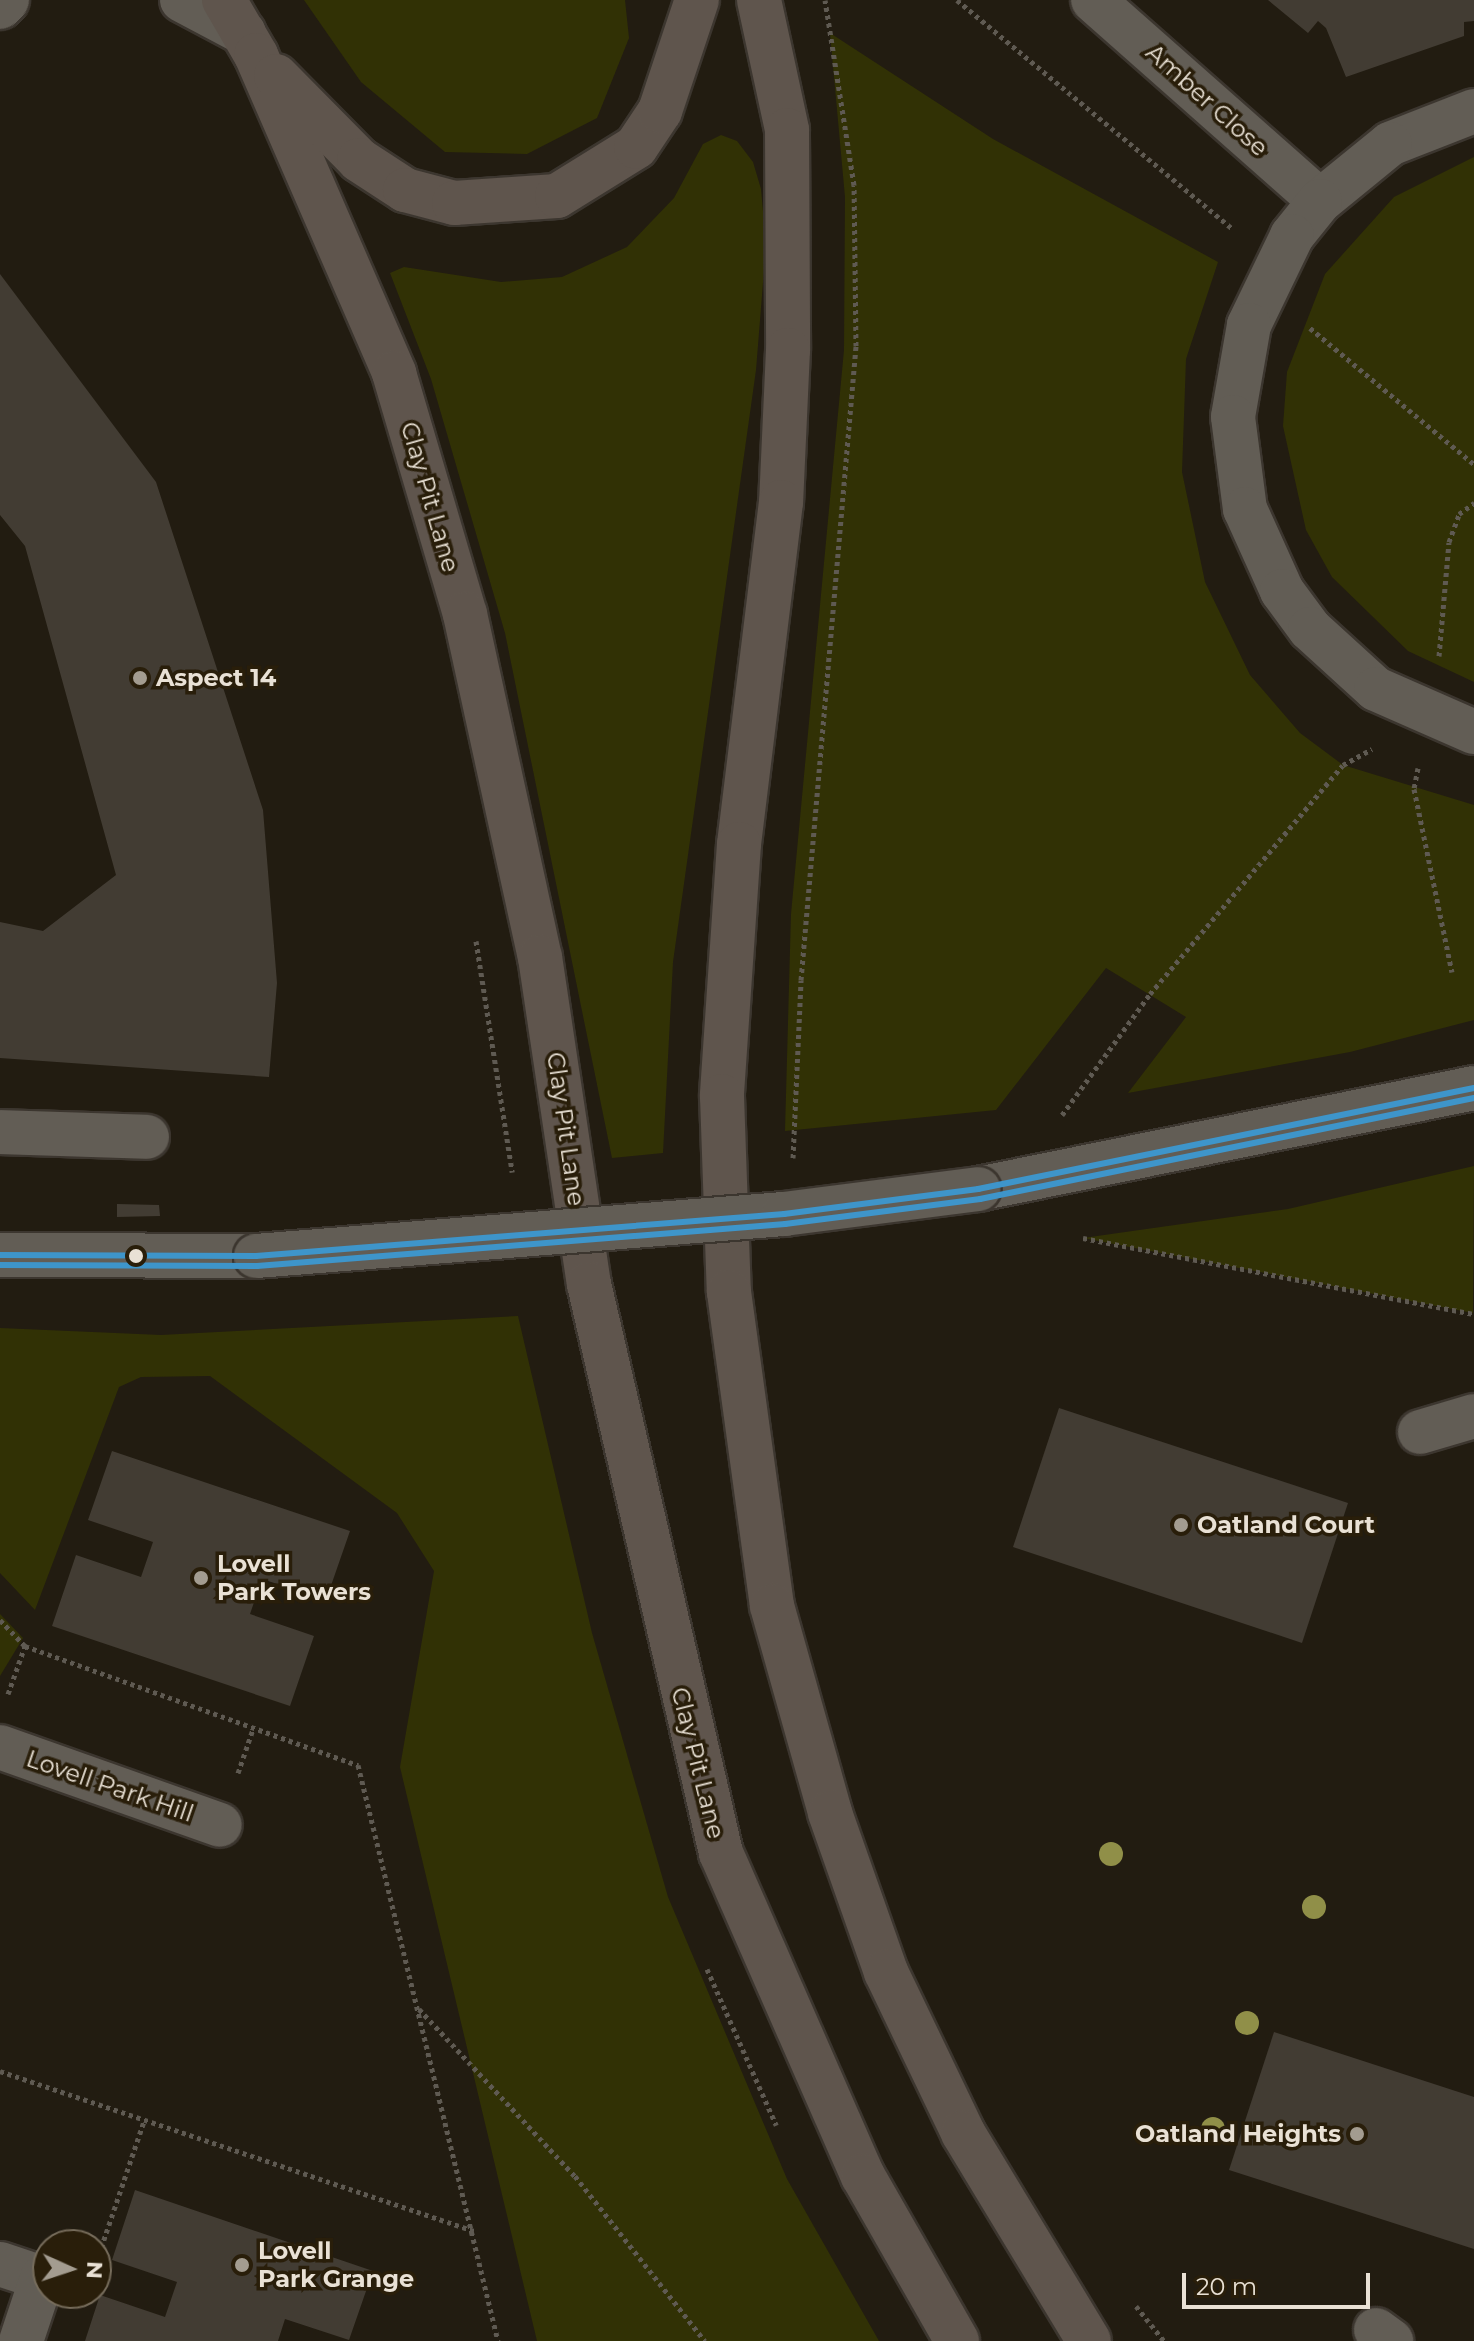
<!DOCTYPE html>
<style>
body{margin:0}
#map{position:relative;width:1474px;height:2341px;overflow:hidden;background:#221c11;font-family:Montserrat,sans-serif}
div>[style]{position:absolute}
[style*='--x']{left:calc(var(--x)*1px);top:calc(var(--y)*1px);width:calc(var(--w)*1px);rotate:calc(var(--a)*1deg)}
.green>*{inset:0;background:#313105}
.building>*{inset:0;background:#423c33}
.path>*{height:5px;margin-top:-2.5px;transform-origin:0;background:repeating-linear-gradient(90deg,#5f5a52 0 4px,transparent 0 8px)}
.roads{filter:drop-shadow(2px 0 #3c362f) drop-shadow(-2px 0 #3c362f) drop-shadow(0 2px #3c362f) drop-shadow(0 -2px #3c362f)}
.minor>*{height:44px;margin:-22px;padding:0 22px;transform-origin:22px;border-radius:22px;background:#625d55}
.highway>*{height:44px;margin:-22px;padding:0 22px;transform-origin:22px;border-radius:22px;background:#5f554d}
.bridges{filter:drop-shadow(2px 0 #3c362f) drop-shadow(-2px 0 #3c362f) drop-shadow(0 2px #3c362f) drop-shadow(0 -2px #3c362f)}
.minor-bridge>*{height:44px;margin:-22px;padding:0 22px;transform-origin:22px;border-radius:22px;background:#625d55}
.bus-1>*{height:6px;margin:-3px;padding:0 3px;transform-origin:3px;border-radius:3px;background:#3e95ca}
.bus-2>*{height:6px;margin:-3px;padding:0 3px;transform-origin:3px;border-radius:3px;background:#3e95ca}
.trees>*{width:24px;height:24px;margin:-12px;border-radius:50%;background:#908f48}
.dots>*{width:22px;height:22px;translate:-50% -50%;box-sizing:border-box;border:4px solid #291e0a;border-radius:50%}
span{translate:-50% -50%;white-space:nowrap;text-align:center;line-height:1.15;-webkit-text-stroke:7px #291e0a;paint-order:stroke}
.street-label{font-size:24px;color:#e9e1d5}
.poi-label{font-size:24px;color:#e9e1d5;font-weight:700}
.left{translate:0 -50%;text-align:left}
.right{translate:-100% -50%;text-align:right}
.north{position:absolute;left:32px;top:2229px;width:80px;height:80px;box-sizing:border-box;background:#291e0a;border:2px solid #766c5b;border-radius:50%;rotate:93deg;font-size:22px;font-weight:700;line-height:32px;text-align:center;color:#e9e1d5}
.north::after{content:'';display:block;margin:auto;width:28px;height:36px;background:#a39c90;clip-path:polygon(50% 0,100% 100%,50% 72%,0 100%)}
.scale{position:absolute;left:1182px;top:2273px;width:188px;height:36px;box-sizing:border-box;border:4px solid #e9e1d5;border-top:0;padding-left:10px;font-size:24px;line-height:28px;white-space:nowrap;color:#e9e1d5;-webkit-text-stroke:6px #291e0a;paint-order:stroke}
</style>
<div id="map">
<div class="green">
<div style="clip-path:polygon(304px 0,625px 0,629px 38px,597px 118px,527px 154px,445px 152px,361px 82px)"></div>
<div style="clip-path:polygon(830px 33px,993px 139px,1218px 262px,1186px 359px,1182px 472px,1205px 582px,1250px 675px,1300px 733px,1343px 765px,1474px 805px,1474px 1020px,1350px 1052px,1128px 1093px,1186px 1017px,1106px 968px,996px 1110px,785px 1131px,791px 914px,844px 350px,845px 197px)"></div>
<div style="clip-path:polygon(721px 135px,737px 141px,753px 162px,761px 189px,766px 245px,756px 370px,673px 962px,663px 1153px,612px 1158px,505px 633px,431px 379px,390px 273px,404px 267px,501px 282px,562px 277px,627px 247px,674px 198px,703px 144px)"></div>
<div style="clip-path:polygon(1474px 157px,1474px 682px,1408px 651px,1332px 577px,1306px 530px,1283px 426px,1287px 372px,1325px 274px,1394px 197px)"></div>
<div style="clip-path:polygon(1474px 1166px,1473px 1313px,1083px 1238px,1288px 1209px)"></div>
<div style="clip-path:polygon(518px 1316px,592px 1633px,668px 1897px,787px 2179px,879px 2341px,537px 2341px,400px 1767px,434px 1571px,397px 1513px,210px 1376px,141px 1377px,119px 1387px,35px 1610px,0 1573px,0 1328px,161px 1335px)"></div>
<div style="clip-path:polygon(0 1614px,23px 1638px,0 1676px)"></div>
</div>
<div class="building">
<div style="clip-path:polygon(1268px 0,1474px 0,1474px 21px,1464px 22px,1464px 36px,1346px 77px,1326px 28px,1318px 21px,1308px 33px)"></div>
<div style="clip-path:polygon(0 274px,156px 482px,263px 810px,277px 983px,269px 1077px,0 1058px,0 922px,43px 931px,116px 875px,25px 546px,0 515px)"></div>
<div style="clip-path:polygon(117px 1204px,159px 1205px,160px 1216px,117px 1217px)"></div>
<div style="clip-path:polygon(1059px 1408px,1348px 1503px,1302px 1643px,1013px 1547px)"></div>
<div style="clip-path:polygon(112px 1451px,350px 1531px,326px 1600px,262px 1579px,250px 1614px,314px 1636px,290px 1706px,52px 1626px,76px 1555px,141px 1577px,153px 1542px,88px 1520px)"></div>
<div style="clip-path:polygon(1274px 2032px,1474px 2097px,1474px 2249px,1229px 2170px)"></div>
<div style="clip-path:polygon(135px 2190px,373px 2271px,349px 2340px,285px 2319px,278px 2341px,85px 2341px,100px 2295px,165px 2317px,177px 2282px,112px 2260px)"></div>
</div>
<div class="path">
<div style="--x:957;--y:0;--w:359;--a:39.7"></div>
<div style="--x:1310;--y:328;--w:213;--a:39.7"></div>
<div style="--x:1439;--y:656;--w:114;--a:-85"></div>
<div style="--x:1449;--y:542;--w:30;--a:-70"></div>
<div style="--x:1459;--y:514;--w:19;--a:-36"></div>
<div style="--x:1418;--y:768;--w:21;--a:101"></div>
<div style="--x:1414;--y:789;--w:187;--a:78.3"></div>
<div style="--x:476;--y:941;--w:234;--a:81.1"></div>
<div style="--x:1062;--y:1115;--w:150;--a:-54"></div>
<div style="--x:1150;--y:994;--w:299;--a:-49.9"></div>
<div style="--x:1343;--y:765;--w:33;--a:-29"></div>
<div style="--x:793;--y:1158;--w:178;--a:-87.4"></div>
<div style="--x:801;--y:980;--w:636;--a:-85.04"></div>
<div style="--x:856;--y:346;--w:161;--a:-90.7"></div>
<div style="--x:854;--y:185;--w:187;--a:-98.9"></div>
<div style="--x:1083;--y:1238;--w:398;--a:11"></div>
<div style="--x:0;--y:1620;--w:36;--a:46"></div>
<div style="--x:25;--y:1646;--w:354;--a:19.7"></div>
<div style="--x:358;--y:1765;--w:593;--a:76.34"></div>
<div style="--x:8;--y:1694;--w:51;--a:-70.5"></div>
<div style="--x:238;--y:1773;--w:46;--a:-71.2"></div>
<div style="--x:707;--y:1969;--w:171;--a:66.1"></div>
<div style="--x:419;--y:2009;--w:229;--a:47"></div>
<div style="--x:575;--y:2176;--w:210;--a:51.8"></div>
<div style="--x:0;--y:2071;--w:500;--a:18.65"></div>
<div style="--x:96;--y:2263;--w:150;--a:-71.3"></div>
<div style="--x:1136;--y:2306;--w:45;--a:51.3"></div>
</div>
<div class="roads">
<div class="minor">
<div style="--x:182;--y:0;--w:70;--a:28"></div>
<div style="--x:1093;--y:0;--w:303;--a:41.5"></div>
<div style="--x:0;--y:7;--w:10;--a:-45"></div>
<div style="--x:1474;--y:111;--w:90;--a:158.6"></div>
<div style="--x:1390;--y:144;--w:90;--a:140.8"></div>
<div style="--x:1320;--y:201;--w:45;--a:128.7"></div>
<div style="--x:1292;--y:236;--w:99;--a:115.8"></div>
<div style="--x:1249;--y:325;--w:93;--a:99.9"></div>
<div style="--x:1233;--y:417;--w:93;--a:82.6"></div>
<div style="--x:1245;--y:509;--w:90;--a:65.7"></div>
<div style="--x:1282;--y:591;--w:47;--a:53.6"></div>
<div style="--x:1310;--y:629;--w:89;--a:42.3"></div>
<div style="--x:1376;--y:689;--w:107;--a:23.7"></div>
<div style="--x:0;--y:1132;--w:147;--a:1.9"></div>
<div style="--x:978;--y:1189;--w:506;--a:-11.51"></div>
<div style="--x:0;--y:1255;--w:256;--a:0.2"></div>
<div style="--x:1420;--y:1432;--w:56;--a:-16.5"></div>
<div style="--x:0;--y:1747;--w:233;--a:19.5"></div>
<div style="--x:0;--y:2264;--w:44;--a:18.4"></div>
<div style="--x:42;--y:2278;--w:66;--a:108.4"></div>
<div style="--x:1376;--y:2330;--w:19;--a:36"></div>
</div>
<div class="highway">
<div style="--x:224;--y:0;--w:64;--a:59.8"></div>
<div style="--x:256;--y:55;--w:347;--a:66.5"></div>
<div style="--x:394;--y:373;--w:251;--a:73.6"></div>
<div style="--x:465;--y:614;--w:351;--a:77.7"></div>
<div style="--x:540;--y:957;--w:331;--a:81.5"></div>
<div style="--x:589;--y:1284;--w:584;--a:76.94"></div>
<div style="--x:721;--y:1853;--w:353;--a:66.3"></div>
<div style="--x:863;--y:2176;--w:190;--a:60.3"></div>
<div style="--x:759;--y:0;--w:133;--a:77.8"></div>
<div style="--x:787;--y:130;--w:220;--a:89.7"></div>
<div style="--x:788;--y:350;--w:152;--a:92.6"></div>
<div style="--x:781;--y:502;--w:345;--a:97"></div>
<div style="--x:739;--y:844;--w:253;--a:93.9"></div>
<div style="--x:722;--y:1096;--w:196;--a:88"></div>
<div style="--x:729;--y:1292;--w:317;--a:82.2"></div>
<div style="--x:772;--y:1606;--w:215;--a:74.3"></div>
<div style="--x:830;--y:1813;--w:169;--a:70.6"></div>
<div style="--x:886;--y:1972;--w:178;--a:64.4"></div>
<div style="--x:963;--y:2133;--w:243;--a:58.8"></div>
<div style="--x:276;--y:76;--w:118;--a:45.3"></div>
<div style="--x:359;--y:160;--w:55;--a:33.1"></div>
<div style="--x:405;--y:190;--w:51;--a:14.9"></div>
<div style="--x:454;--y:203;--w:103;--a:-3.9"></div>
<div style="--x:557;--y:196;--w:93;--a:-31.8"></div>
<div style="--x:636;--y:147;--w:43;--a:-56.3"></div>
<div style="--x:660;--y:111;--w:117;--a:-71.6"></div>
</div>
</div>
<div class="bridges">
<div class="minor-bridge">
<div style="--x:256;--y:1256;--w:530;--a:-4.55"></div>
<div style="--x:784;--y:1214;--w:196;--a:-7.3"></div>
</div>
</div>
<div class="bus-1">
<div style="--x:0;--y:1255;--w:256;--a:0.2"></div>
<div style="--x:256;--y:1256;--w:530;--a:-4.55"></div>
<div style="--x:784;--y:1214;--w:196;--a:-7.3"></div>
<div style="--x:978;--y:1189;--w:506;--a:-11.51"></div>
</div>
<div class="bus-2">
<div style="--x:0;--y:1265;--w:257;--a:0.2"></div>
<div style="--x:257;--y:1266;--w:530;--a:-4.55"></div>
<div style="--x:785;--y:1224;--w:197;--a:-7.3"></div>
<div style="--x:980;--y:1199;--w:504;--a:-11.56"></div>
</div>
<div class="trees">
<div style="left:1111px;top:1854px"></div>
<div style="left:1314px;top:1907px"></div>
<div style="left:1247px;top:2023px"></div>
<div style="left:1213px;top:2129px"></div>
</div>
<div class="dots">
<div style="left:140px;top:678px;background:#a39c90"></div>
<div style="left:136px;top:1256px;background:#e9e1d5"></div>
<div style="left:1181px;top:1525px;background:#a39c90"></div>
<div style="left:201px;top:1578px;background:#a39c90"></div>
<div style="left:1357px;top:2134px;background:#a39c90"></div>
<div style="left:242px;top:2265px;background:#a39c90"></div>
</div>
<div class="street-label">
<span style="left:1207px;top:100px;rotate:42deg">Amber Close</span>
<span style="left:430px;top:497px;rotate:74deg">Clay Pit Lane</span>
<span style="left:566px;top:1129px;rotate:82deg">Clay Pit Lane</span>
<span style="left:698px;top:1763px;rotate:76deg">Clay Pit Lane</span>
<span style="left:110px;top:1786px;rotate:19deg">Lovell Park Hill</span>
</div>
<div class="poi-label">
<span class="left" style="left:156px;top:678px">Aspect 14</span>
<span class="left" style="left:1197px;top:1525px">Oatland Court</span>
<span class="left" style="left:217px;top:1578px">Lovell<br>Park Towers</span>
<span class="right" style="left:1341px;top:2134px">Oatland Heights</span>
<span class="left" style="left:258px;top:2265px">Lovell<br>Park Grange</span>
</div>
<div class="north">N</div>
<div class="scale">20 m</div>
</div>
